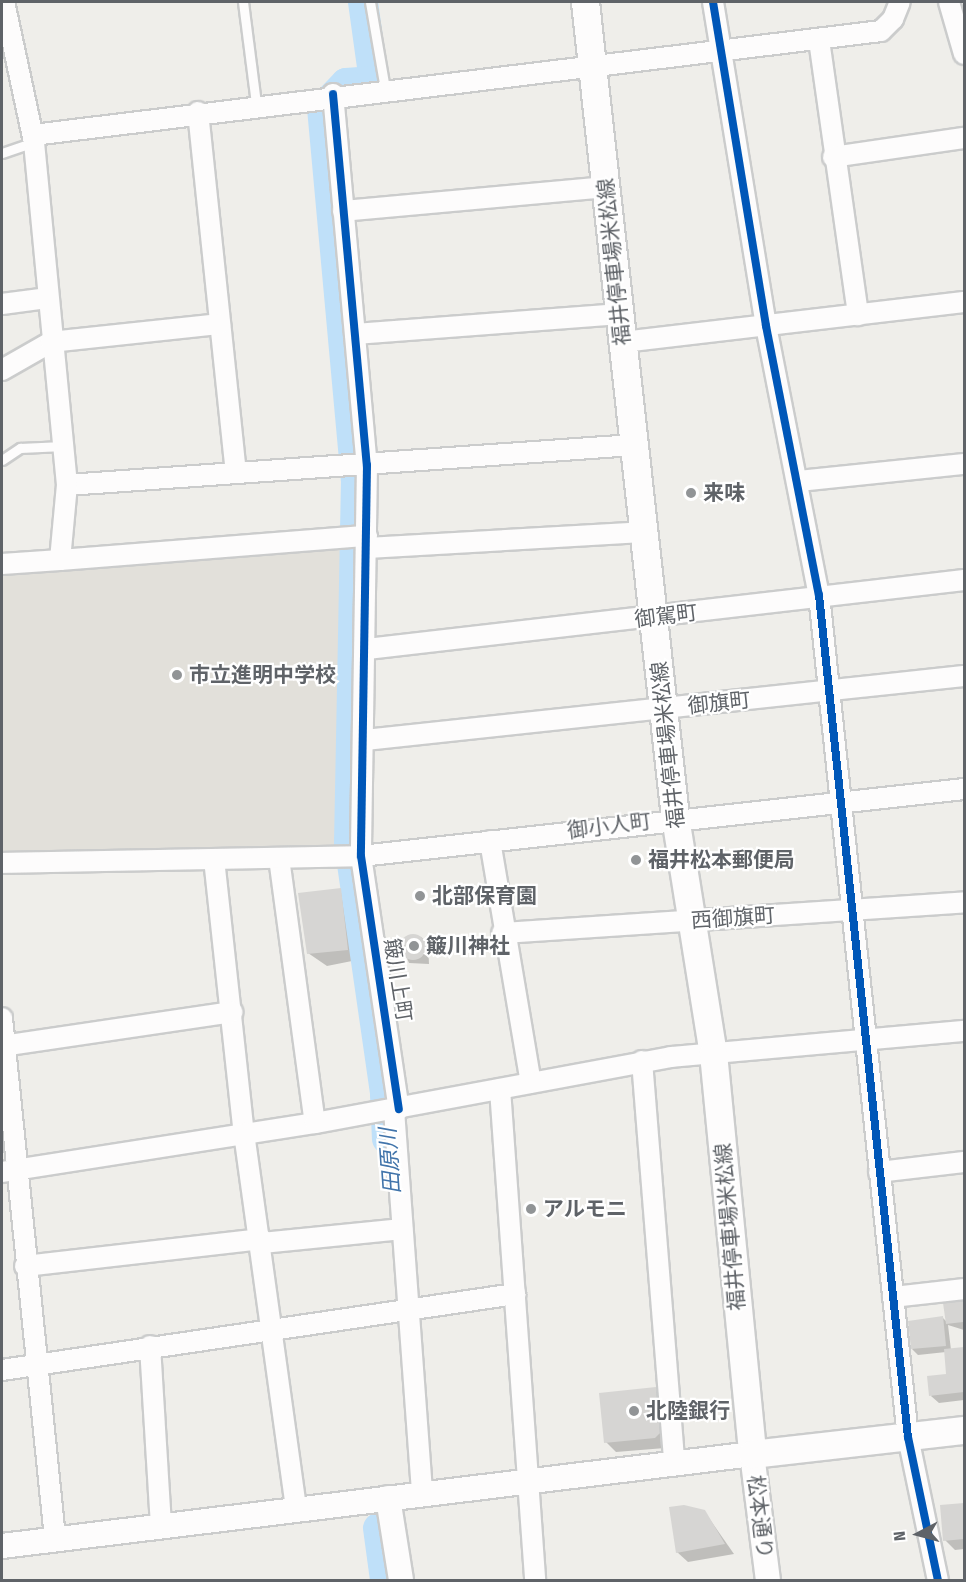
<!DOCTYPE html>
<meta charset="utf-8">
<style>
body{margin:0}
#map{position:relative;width:966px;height:1582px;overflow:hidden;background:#efeeea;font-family:"Fira Sans Condensed","Noto Sans JP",sans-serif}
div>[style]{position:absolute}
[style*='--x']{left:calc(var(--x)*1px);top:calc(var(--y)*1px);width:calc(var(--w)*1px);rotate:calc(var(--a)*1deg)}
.education>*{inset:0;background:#e2e0da}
.shadow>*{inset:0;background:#0003}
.river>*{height:30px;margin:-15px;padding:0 15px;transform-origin:15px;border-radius:15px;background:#bfe0f9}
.building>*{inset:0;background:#d6d5d3}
.round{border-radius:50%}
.roads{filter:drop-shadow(2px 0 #cbcccc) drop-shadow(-2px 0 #cbcccc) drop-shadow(0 2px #cbcccc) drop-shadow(0 -2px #cbcccc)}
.service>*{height:9px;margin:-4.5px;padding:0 4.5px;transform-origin:4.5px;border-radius:4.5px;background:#fdfcfc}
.minor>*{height:20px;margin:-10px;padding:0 10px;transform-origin:10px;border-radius:10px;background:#fdfcfc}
.tertiary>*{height:24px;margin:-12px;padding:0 12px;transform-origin:12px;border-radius:12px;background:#fdfcfc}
.secondary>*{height:27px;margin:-13.5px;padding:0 13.5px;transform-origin:13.5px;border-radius:13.5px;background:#fdfcfc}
.cycleway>*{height:8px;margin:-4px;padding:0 4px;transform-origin:4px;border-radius:4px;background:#0057b8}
.dots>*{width:16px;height:16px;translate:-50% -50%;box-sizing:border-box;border:3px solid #fff;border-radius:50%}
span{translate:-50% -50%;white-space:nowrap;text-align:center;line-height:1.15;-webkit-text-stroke:4.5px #fff;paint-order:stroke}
.street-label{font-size:21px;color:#5f6368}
.poi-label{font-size:21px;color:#5f6368;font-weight:700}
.left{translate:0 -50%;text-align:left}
.water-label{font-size:22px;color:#4174aa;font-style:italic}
.frame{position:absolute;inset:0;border:3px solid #5f6368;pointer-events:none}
.north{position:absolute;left:888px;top:1504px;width:60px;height:60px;-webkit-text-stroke:4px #fff;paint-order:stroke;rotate:264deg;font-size:16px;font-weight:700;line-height:24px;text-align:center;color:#5f6368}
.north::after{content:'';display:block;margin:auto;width:21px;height:27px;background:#5f6368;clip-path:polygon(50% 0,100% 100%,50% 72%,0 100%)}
</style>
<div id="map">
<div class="education">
<div style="clip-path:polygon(347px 547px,341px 850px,2px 855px,2px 569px)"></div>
</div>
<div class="shadow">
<div style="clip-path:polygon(340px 889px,350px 900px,357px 960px,327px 966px,308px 953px)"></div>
<div style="clip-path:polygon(421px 937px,428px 943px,429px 964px,409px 963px,400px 942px)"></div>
<div style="clip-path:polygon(964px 1303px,964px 1330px,948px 1325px,951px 1350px,964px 1348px,964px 1400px,939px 1403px,931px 1396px,948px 1375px,946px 1352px,918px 1355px,912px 1349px,942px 1317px,947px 1322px,945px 1305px)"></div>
<div style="clip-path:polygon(655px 1388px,666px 1399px,665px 1448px,616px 1452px,606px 1442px)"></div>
<div style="clip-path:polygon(964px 1504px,964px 1549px,955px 1550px,945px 1540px,941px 1507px)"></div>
<div style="clip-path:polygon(704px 1511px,734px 1554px,688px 1562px,677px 1552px)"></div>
</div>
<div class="river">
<div style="--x:363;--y:2;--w:80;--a:82.1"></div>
<div style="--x:374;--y:81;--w:28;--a:176"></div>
<div style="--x:346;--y:83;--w:35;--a:134"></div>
<div style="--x:322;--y:108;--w:373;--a:84.8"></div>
<div style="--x:356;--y:479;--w:364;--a:91.1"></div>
<div style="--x:349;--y:843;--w:254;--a:81.8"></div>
<div style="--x:385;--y:1094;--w:45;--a:87.5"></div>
<div style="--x:378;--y:1528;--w:52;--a:82.3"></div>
</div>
<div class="building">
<div style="clip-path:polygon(341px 888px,348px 950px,307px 954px,298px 893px)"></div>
<div class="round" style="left:400px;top:934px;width:26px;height:26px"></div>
<div style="clip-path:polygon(964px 1301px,963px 1322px,946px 1324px,943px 1303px)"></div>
<div style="clip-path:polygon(943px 1316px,946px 1346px,911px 1349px,908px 1321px)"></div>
<div style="clip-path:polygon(964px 1347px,964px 1392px,929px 1396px,927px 1376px,946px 1374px,944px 1349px)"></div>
<div style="clip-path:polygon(656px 1387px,660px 1433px,655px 1438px,604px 1443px,599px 1393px)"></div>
<div style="clip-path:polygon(964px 1503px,964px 1539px,943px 1541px,940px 1505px)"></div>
<div style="clip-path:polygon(684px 1505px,705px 1510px,725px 1544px,676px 1553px,669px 1507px)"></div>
</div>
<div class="roads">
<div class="service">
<div style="--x:243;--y:2;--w:103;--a:82.7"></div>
<div style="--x:370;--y:2;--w:88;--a:80.2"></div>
<div style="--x:2;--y:153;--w:34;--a:-19"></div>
<div style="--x:2;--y:460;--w:22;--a:-34"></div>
<div style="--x:20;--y:448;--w:43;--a:-2.7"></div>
</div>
<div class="minor">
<div style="--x:713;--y:2;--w:328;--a:80.7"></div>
<div style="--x:766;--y:326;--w:274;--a:78.9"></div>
<div style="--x:819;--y:595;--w:847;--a:83.97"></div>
<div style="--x:908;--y:1437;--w:146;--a:78.2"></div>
<div style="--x:949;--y:2;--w:54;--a:73.9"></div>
<div style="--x:819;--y:40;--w:278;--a:81.9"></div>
<div style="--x:333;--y:94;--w:373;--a:84.8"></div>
<div style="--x:367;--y:465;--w:391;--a:90.9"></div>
<div style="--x:361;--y:856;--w:256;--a:81.5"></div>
<div style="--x:198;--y:112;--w:362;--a:84"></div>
<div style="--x:33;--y:135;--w:854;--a:-6.99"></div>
<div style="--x:881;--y:31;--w:17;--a:-45"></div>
<div style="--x:893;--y:19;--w:18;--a:-68"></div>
<div style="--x:833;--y:157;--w:132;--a:-8.3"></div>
<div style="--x:343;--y:211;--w:263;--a:-5.2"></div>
<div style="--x:2;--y:304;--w:45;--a:-7.6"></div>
<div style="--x:355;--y:334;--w:266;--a:-4.3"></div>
<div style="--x:623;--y:342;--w:343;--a:-6.7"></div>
<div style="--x:2;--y:370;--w:56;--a:-29.7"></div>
<div style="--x:51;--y:342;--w:170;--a:-6.1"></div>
<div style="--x:799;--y:481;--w:166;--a:-5.9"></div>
<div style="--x:67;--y:485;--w:568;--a:-4.04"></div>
<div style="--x:367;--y:548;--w:276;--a:-3.3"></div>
<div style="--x:60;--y:560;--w:308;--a:-4.5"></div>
<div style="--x:2;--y:564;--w:58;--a:-3.9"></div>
<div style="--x:60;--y:560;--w:75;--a:-84.7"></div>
<div style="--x:67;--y:485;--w:345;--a:-95.5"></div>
<div style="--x:34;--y:142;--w:143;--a:-102.1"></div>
<div style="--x:367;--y:649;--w:601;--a:-6.59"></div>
<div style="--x:365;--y:740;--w:602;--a:-6.1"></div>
<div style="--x:490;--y:841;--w:245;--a:80.4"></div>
<div style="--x:279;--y:858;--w:267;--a:82.3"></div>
<div style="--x:214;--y:859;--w:276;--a:83.8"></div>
<div style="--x:244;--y:1133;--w:380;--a:82.1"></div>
<div style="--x:2;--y:863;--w:359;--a:-1.1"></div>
<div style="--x:361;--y:856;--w:607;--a:-6.34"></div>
<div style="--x:502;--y:933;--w:463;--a:-3.8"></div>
<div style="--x:2;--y:1018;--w:523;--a:84.18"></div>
<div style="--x:2;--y:1046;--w:233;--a:-8.4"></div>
<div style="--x:642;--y:1061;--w:403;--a:85.4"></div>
<div style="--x:500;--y:1089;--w:492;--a:85.9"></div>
<div style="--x:394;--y:1110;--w:385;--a:85.8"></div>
<div style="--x:2;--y:1172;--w:317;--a:-8.9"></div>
<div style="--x:315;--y:1123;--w:362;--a:-10.5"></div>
<div style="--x:671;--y:1057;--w:294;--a:-5.1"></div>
<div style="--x:879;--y:1172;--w:86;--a:-6.7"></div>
<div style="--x:262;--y:1243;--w:141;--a:-5.7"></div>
<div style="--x:25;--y:1266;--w:238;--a:-6.5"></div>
<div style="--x:893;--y:1297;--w:71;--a:-6.4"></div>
<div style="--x:150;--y:1346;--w:179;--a:86.5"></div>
<div style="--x:2;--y:1370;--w:519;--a:-8.43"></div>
</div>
<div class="tertiary">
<div style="--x:388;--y:1498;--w:83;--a:81"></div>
<div style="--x:2;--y:1546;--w:756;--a:-6.99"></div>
<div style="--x:752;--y:1454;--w:127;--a:82.8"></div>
</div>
<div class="secondary">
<div style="--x:585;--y:2;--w:820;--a:83.7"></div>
<div style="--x:675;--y:817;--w:239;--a:80.9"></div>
<div style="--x:713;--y:1053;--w:403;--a:84.4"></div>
<div style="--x:752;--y:1454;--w:213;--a:-6.5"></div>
</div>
</div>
<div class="cycleway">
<div style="--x:713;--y:2;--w:328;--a:80.7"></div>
<div style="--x:766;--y:326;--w:274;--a:78.9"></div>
<div style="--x:819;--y:595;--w:847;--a:83.97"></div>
<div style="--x:908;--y:1437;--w:146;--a:78.2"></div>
<div style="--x:333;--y:94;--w:373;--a:84.8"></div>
<div style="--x:367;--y:465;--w:391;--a:90.9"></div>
<div style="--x:361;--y:856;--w:256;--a:81.5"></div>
</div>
<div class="dots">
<div style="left:691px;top:493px;background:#919496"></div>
<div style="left:177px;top:675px;background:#919496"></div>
<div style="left:636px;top:860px;background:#919496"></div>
<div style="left:420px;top:896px;background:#919496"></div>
<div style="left:414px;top:946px;background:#919496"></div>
<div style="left:531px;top:1209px;background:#919496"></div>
<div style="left:634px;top:1411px;background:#919496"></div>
</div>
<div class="street-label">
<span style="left:614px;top:262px;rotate:-96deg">福井停車場米松線</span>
<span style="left:666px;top:616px;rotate:-7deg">御駕町</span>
<span style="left:719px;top:703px;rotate:-6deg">御旗町</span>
<span style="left:668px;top:745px;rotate:-96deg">福井停車場米松線</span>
<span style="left:609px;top:826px;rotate:-7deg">御小人町</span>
<span style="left:733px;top:918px;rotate:-4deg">西御旗町</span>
<span style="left:398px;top:980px;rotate:81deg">簸川上町</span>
<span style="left:730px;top:1227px;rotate:-95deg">福井停車場米松線</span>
<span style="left:760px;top:1517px;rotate:83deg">松本通り</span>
</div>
<div class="poi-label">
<span class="left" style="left:703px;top:493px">来味</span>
<span class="left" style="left:189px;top:675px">市立進明中学校</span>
<span class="left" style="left:648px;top:860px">福井松本郵便局</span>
<span class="left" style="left:432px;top:896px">北部保育園</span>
<span class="left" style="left:426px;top:946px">簸川神社</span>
<span class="left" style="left:543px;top:1209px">アルモニ</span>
<span class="left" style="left:646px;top:1411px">北陸銀行</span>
</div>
<div class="water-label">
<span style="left:390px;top:1161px;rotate:-94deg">田原川</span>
</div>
<div class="frame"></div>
<div class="north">N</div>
</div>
